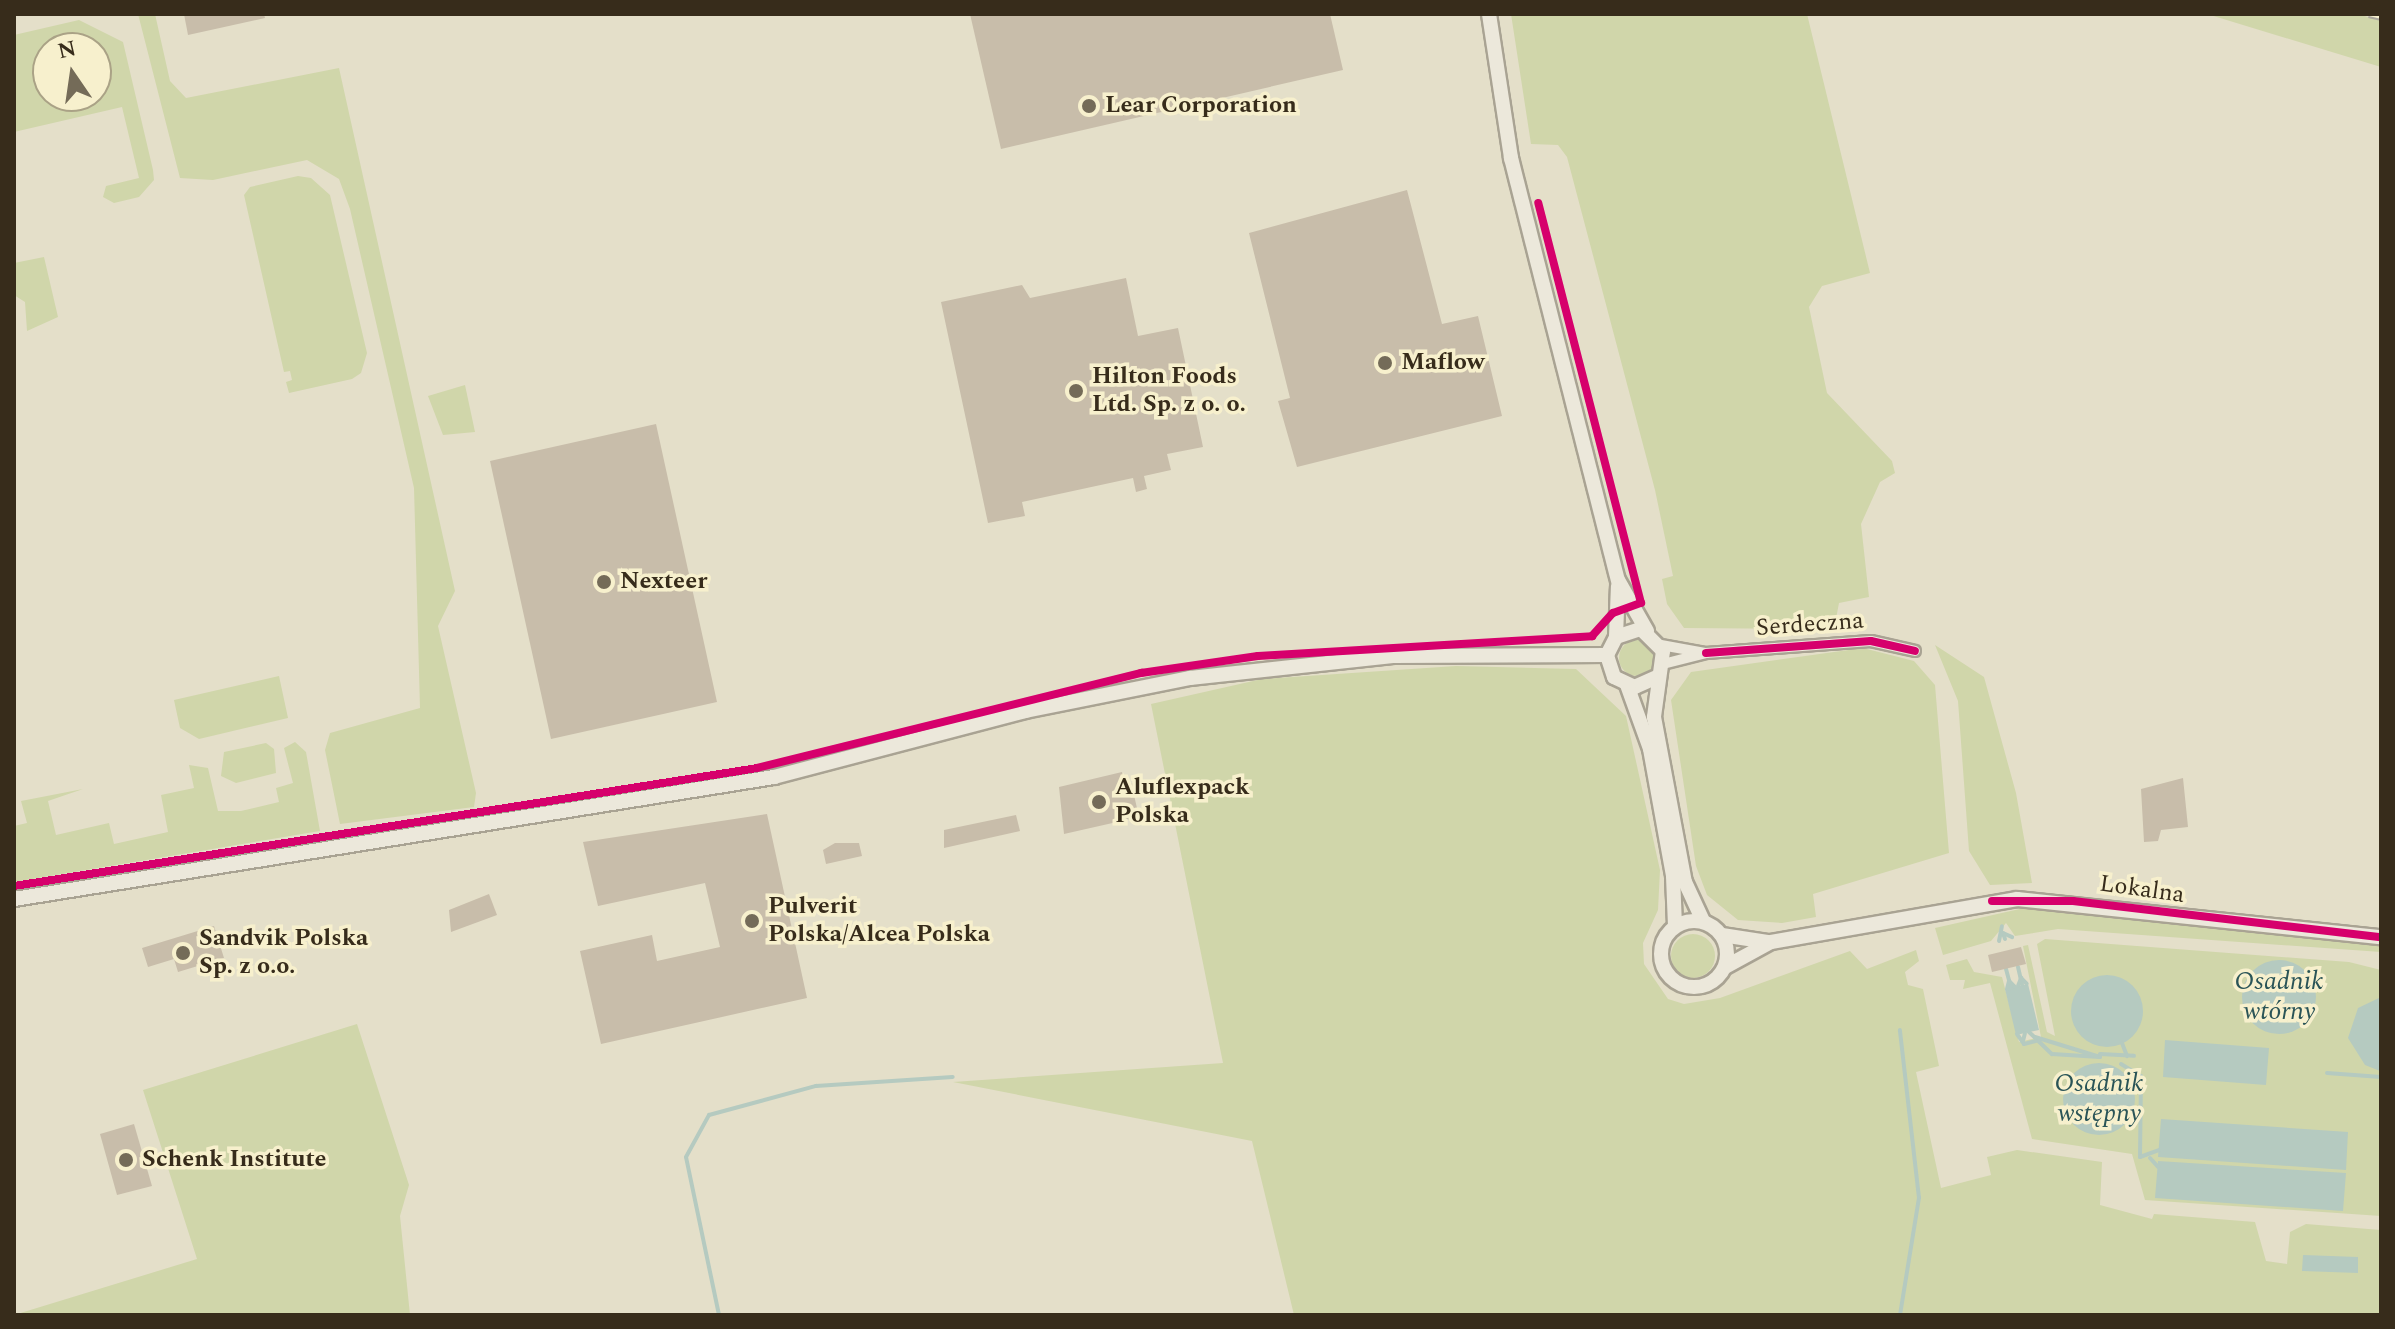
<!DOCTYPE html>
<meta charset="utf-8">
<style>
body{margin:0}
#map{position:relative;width:2395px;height:1329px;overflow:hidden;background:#e4dfc9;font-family:Spectral,serif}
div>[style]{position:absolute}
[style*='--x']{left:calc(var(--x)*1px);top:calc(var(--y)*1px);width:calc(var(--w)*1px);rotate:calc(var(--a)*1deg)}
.green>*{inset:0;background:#d0d6aa}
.round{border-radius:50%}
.water>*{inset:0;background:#b5cac0}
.stream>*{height:4px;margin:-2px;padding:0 2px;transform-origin:2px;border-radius:2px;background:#b5cac0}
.building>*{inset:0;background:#c8bdaa}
.roads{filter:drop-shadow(2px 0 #a9a393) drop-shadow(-2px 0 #a9a393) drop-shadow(0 2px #a9a393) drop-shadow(0 -2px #a9a393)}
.street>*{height:10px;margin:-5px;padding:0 5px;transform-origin:5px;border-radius:5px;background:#ece8db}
.secondary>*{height:14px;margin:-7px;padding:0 7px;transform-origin:7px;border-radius:7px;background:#ece8db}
.secondary>.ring{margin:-7px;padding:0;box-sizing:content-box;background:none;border:14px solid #ece8db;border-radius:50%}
.rail>*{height:7px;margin-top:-3.5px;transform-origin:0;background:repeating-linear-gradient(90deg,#f7f0cd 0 12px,#aaa79c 0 24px);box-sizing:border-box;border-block:2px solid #aaa79c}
.cycleway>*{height:8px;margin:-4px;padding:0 4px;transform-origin:4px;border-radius:4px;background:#d6006c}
.dots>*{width:22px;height:22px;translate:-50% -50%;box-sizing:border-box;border:4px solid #f7f0cd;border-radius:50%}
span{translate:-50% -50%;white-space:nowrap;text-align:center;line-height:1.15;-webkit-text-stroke:7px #f7f0cd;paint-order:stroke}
.poi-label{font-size:24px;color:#372c1b;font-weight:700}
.left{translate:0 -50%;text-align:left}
.street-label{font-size:24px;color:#372c1b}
.water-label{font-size:26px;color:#2a5457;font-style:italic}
.frame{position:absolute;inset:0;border:16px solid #372c1b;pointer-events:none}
.north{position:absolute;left:32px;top:32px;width:80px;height:80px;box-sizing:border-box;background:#f7f0cd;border:2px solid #aaa286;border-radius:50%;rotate:347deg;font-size:22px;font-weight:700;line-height:32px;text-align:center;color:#372c1b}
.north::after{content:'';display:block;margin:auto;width:28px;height:36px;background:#746b58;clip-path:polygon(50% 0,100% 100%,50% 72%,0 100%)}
</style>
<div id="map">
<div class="green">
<div style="clip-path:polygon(138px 14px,155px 14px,170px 81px,186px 98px,339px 68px,455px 591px,438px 626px,476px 793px,474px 807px,340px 824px,325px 750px,330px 733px,420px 708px,414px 488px,350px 209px,339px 179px,307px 160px,213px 180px,180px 178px)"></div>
<div style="clip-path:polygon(1511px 14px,1807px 14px,1870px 273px,1822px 286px,1809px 307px,1827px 393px,1892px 461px,1895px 473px,1880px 482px,1861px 524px,1869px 597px,1839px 603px,1834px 629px,1684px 628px,1667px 604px,1662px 579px,1673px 576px,1655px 490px,1567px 157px,1558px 145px,1531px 144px)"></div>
<div style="clip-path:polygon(2207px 14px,2358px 14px,2381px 21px,2381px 67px)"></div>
<div style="clip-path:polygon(evenodd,79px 20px,123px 42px,153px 170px,154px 180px,139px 197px,114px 203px,103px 197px,106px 186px,139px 178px,122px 107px,14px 132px,14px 35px,79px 20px,48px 48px,96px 48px,96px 96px,48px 96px,48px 48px)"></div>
<div style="clip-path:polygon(298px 176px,311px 178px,330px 195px,367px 353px,361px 373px,352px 379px,289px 393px,286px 382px,292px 380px,290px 371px,284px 372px,244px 195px,250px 187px)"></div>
<div style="clip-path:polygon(44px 257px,58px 317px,27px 331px,25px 302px,14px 295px,14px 263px)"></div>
<div style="clip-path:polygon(465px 385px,475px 432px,443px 435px,428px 396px)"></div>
<div class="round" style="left:1619px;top:640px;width:36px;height:36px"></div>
<div style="clip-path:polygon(1935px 645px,1984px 677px,2016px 793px,2032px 883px,1990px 885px,1969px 851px,1958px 701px)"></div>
<div style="clip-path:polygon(1863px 648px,1914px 661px,1935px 685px,1949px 853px,1813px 894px,1816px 917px,1782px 923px,1738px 920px,1707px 895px,1696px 866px,1671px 700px,1691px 672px)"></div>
<div style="clip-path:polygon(1456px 666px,1576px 669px,1626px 716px,1660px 870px,1658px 910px,1643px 943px,1644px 964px,1668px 999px,1684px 1004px,1720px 998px,1850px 951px,1867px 969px,1916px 950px,1919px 961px,1905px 972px,1908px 985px,1923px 989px,1939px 1066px,1916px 1072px,1941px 1188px,1991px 1175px,1987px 1157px,2017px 1150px,2102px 1162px,2100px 1205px,2152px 1219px,2154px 1214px,2255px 1222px,2266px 1261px,2287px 1264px,2290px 1232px,2306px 1224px,2381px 1230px,2381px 1315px,1294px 1315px,1252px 1141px,953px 1082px,1223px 1063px,1151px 704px,1262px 679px)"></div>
<div style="clip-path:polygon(279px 676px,288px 718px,199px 739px,180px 728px,174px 700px)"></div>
<div style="clip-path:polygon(295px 742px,306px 752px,320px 831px,14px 882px,14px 826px,27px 823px,21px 801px,83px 789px,48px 801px,56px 835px,109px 823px,114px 844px,168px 832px,161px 795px,194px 788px,189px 765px,208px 768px,218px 811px,241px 811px,279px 802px,276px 788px,293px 783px,284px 748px)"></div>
<div style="clip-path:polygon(266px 743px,274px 749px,276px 773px,236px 783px,221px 776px,224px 752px)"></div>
<div style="clip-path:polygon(2024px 908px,2381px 944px,2381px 952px,2058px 929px,2015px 936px,2006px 923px,1991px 941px,1943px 955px,1935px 928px)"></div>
<div class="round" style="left:1671px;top:934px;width:44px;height:44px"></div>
<div style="clip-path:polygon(2045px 939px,2349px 962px,2381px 970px,2381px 1216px,2145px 1200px,2132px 1154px,2032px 1139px,1990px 983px,1963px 989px,1965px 980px,1950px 980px,1946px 965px,1967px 959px,1974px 972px,2002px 977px,2019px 1042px,2041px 1037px,2023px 946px,2028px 945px,2047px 1032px,2055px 1036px,2037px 944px)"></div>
<div style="clip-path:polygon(357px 1024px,409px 1185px,400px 1216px,410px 1315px,14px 1315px,197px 1259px,143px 1090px)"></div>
</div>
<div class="water">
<div class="round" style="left:2242px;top:960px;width:74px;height:74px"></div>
<div class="round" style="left:2071px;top:975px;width:72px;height:72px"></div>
<div style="clip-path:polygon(2028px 984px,2039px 1030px,2016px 1035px,2005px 989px)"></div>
<div style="clip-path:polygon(2381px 997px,2381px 1071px,2380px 1071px,2365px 1065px,2348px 1038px,2358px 1008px)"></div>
<div style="clip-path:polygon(2165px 1040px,2269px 1048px,2266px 1085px,2163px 1077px)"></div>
<div class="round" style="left:2063px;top:1063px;width:72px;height:72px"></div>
<div style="clip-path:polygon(2161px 1119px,2348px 1132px,2346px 1170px,2158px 1157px)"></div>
<div style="clip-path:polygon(2158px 1161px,2346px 1173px,2343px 1211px,2155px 1198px)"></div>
<div style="clip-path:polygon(2303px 1255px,2358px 1257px,2358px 1273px,2302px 1271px)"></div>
</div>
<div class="stream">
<div style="--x:2005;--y:939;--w:6;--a:-108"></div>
<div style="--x:2003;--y:933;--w:10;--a:24"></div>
<div style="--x:1999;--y:941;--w:15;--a:-79"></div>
<div style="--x:2018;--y:967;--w:18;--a:77"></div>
<div style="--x:2006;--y:969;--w:20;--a:75"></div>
<div style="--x:2018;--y:986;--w:9;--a:-69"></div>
<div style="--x:2021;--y:978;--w:8;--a:45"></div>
<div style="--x:2007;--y:989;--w:8;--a:-76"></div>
<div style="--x:2009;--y:981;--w:8;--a:45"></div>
<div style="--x:2029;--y:1032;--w:32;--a:44"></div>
<div style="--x:2052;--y:1054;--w:48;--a:3.6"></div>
<div style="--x:2100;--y:1057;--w:68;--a:-162.9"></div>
<div style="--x:2017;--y:1034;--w:12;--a:55"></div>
<div style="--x:2024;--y:1044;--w:12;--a:-14"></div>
<div style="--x:2023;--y:1041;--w:8;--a:-76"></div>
<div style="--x:2122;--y:1043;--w:14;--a:69"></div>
<div style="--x:2100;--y:1054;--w:34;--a:3"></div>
<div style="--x:2121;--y:1064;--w:23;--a:31"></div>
<div style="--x:2141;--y:1076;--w:81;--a:90.7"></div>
<div style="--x:2140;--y:1157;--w:20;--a:-20"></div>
<div style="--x:2327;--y:1073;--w:54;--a:4.2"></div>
<div style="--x:2150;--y:1158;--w:12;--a:48"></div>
<div style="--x:719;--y:1315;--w:161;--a:-101.8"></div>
<div style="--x:686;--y:1157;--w:48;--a:-61.3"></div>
<div style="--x:709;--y:1115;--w:111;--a:-15.2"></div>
<div style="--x:816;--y:1086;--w:137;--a:-3.8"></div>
<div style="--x:1900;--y:1315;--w:119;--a:-80.8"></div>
<div style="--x:1919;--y:1198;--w:169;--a:-96.5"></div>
</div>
<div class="building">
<div style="clip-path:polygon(184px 14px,264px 14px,265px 18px,188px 35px)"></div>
<div style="clip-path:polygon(970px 14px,1330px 14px,1343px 70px,1001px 149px)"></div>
<div style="clip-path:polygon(1407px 190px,1442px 324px,1478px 316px,1502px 416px,1297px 467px,1278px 401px,1290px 398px,1249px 233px)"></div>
<div style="clip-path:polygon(1126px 278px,1138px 336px,1178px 328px,1203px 447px,1167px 454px,1171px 470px,1144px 476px,1147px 489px,1136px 492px,1133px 478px,1022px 502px,1025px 516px,988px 523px,941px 302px,1022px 285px,1030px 298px)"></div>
<div style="clip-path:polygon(656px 424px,717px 702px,551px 739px,490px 461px)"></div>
<div style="clip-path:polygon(1122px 772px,1125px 785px,1134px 783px,1140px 790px,1134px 795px,1139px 817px,1064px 834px,1059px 787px)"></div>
<div style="clip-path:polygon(2183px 778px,2188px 827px,2161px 830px,2158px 841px,2144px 842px,2141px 789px)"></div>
<div style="clip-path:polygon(767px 814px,807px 998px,601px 1044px,580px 951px,652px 935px,657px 961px,720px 947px,705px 883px,598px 906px,583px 842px)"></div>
<div style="clip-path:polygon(1016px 815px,1020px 831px,944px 848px,944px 830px)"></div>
<div style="clip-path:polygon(835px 843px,859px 843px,862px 856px,826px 864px,823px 850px)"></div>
<div style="clip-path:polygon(489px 894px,497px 915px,451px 932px,449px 910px)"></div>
<div style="clip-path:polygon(214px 926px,224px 958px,178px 972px,174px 959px,148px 967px,142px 948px)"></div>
<div style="clip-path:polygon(2021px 947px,2026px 964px,1992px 972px,1988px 955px)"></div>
<div style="clip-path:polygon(134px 1124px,152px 1186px,117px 1195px,100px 1134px)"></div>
</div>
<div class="roads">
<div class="street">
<div style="--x:1661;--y:645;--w:46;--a:10.1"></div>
<div style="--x:1706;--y:653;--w:165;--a:-4.2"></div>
<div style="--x:1871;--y:641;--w:45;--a:12.8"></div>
<div style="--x:1663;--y:664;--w:44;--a:-14.3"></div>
</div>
<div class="secondary">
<div style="--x:1489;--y:14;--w:146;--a:81.3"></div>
<div style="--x:1511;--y:158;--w:435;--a:75.8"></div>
<div style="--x:1618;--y:580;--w:59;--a:60.4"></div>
<div style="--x:1616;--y:637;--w:51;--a:-87.8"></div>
<div style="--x:1657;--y:677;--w:24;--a:156"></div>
<div style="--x:1635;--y:687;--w:23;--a:-155"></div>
<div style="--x:1614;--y:677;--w:23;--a:-108"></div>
<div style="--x:1607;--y:655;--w:20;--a:-63"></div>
<div style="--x:1616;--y:637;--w:26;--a:-18"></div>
<div style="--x:1641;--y:629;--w:31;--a:45"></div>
<div style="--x:1663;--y:651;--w:67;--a:97.8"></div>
<div style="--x:1654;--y:717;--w:168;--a:79.4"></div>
<div style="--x:1685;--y:882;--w:43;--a:65.2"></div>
<div style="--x:1627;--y:685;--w:68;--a:70.2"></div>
<div style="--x:1650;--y:749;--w:129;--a:79.7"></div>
<div style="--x:1673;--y:876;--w:50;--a:87.7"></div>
<div style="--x:14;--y:899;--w:770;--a:-9.12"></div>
<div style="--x:774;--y:777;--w:260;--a:-14.7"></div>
<div style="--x:1025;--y:711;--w:168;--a:-11.3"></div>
<div style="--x:1190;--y:678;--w:204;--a:-6.2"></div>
<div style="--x:1393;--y:656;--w:214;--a:-0.3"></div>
<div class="ring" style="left:1661px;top:921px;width:52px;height:52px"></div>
<div style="--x:1722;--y:935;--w:46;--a:8.8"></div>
<div style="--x:1725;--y:967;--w:52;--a:-28.5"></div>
<div style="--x:1771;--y:942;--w:250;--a:-9.9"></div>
<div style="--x:2017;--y:899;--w:366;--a:6"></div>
</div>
</div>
<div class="rail">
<div style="--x:2369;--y:14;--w:12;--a:14"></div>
</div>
<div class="cycleway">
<div style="--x:1706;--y:653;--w:165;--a:-4.2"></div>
<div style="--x:1871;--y:641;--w:45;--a:12.8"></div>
<div style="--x:14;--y:886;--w:752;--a:-9.02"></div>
<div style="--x:757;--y:768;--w:396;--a:-13.9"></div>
<div style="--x:1141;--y:673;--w:118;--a:-8.3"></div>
<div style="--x:1258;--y:656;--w:335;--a:-3.4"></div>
<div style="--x:1592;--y:636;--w:31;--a:-48"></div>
<div style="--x:1613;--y:613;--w:30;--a:-20"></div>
<div style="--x:1641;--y:603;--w:413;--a:-104.4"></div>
<div style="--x:1992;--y:901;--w:81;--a:0"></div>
<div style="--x:2073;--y:901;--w:310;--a:6.7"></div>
</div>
<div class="dots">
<div style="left:1089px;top:106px;background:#746b58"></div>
<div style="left:1385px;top:363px;background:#746b58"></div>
<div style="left:1076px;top:391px;background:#746b58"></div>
<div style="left:604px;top:582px;background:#746b58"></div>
<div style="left:1099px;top:802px;background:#746b58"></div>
<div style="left:752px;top:921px;background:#746b58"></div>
<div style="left:183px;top:953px;background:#746b58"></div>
<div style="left:126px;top:1160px;background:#746b58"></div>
</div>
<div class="poi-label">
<span class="left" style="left:1105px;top:106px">Lear Corporation</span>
<span class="left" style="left:1401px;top:363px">Maflow</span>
<span class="left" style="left:1092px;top:391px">Hilton Foods<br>Ltd. Sp. z o. o.</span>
<span class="left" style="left:620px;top:582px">Nexteer</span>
<span class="left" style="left:1115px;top:802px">Aluflexpack<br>Polska</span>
<span class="left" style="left:768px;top:921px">Pulverit<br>Polska/Alcea Polska</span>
<span class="left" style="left:199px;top:953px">Sandvik Polska<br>Sp. z o.o.</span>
<span class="left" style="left:142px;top:1160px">Schenk Institute</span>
</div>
<div class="street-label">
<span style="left:1810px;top:625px;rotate:-4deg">Serdeczna</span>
<span style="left:2142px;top:890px;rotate:8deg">Lokalna</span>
</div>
<div class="water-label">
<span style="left:2279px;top:997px">Osadnik<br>wtórny</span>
<span style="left:2099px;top:1099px">Osadnik<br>wstępny</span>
</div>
<div class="frame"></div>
<div class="north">N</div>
</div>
